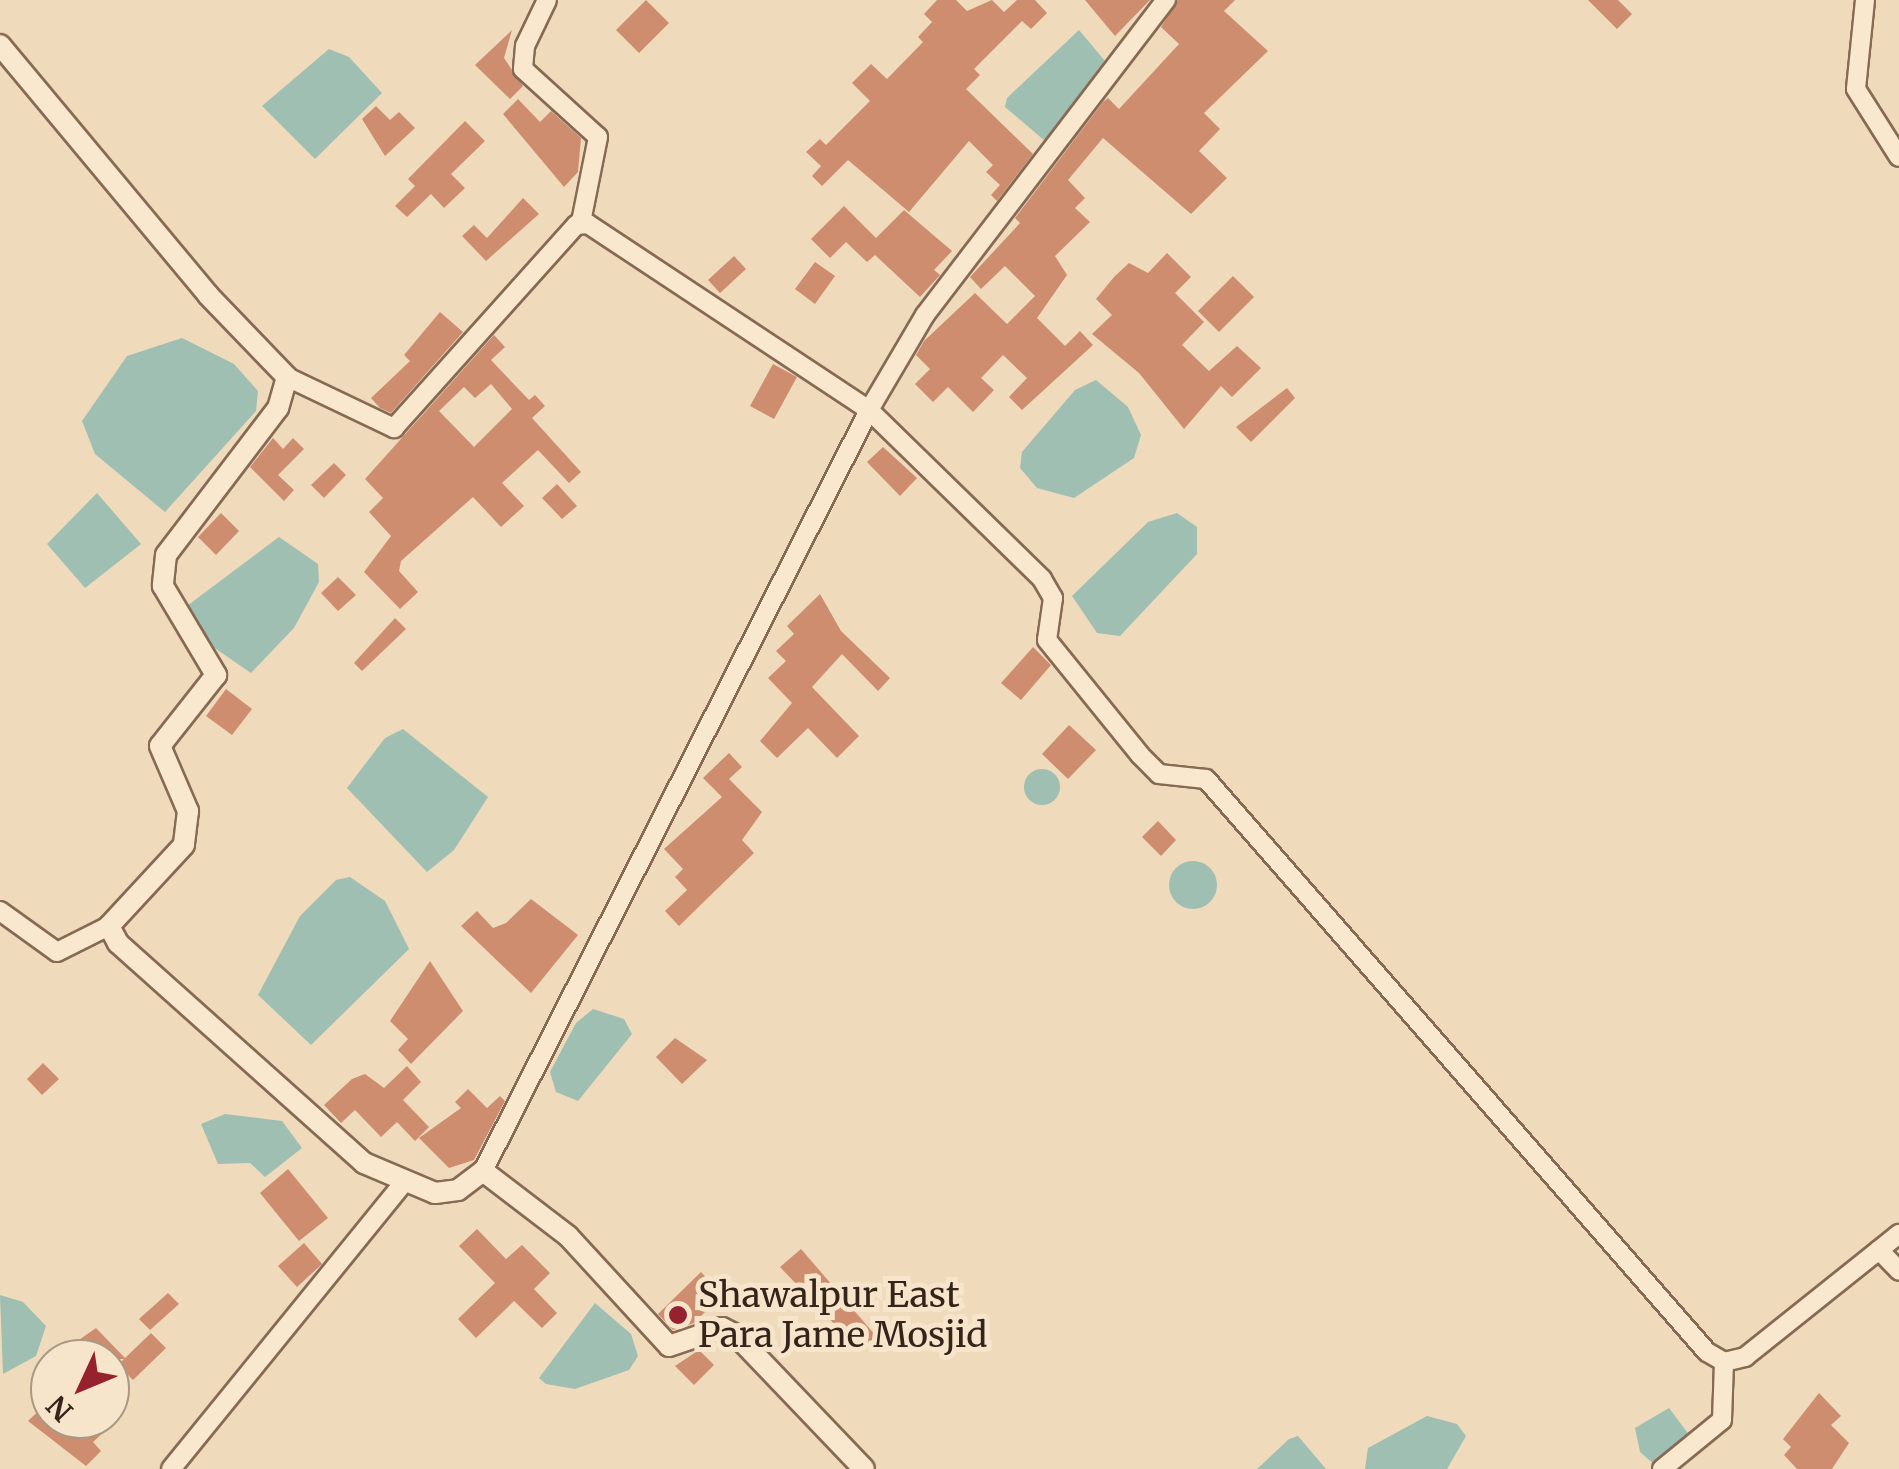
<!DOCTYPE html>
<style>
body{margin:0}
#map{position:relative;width:1899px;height:1469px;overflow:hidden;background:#efdabb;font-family:Merriweather,serif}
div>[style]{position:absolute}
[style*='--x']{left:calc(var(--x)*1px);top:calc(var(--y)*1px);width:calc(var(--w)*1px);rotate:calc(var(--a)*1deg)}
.water>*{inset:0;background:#9fbfb3}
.round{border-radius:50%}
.building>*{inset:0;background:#cf8d6f}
.roads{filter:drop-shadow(2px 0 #866a54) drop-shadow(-2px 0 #866a54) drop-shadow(0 2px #866a54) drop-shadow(0 -2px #866a54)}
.minor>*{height:18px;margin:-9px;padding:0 9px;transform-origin:9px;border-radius:9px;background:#fae8ce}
.tertiary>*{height:20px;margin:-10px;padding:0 10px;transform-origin:10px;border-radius:10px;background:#fae8ce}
.dots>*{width:28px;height:28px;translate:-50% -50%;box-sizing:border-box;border:5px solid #f6e5ca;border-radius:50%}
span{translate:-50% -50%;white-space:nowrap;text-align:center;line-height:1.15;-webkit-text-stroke:10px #f6e5ca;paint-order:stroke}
.poi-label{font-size:35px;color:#35241a}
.left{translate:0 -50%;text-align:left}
.north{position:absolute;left:30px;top:1339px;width:100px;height:100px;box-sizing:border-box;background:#f6e5ca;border:2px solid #a99884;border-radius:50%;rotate:226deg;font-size:28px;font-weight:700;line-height:40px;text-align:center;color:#35241a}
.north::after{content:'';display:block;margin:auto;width:35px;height:45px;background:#97222f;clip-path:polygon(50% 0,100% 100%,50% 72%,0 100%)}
</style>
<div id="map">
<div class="water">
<div style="clip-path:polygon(1079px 30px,1105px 61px,1045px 141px,1005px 107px,1007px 98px)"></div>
<div style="clip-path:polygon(329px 49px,349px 57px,382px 93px,315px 159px,262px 106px)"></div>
<div style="clip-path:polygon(182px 338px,234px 364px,258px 391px,256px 411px,165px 512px,95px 454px,82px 421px,127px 356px)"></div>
<div style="clip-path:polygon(1096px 380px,1128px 407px,1141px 435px,1134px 458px,1074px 498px,1037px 488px,1020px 468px,1022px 452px,1075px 390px)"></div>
<div style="clip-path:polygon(97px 493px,141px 544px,85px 588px,47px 544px)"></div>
<div style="clip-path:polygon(1177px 513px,1197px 527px,1197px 554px,1120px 636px,1097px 633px,1072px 596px,1148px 522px)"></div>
<div style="clip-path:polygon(279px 537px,318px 564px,319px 582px,294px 628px,251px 673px,203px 640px,187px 622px,187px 606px)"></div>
<div style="clip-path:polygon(403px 729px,488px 797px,454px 850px,427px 872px,347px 788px,385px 738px)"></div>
<div class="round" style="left:1024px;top:769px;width:36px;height:36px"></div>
<div class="round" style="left:1169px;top:861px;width:48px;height:48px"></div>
<div style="clip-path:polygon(350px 877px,385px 901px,409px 949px,311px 1045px,258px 995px,300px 916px,336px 880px)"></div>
<div style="clip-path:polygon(593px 1009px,624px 1019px,632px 1034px,578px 1101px,556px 1092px,550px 1072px,576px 1023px)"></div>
<div style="clip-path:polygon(225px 1114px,282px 1121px,302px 1148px,265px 1177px,250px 1163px,218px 1164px,201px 1124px)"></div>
<div style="clip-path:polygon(0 1295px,23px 1302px,46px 1326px,36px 1356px,3px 1374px)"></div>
<div style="clip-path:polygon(595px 1303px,631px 1334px,638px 1356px,629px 1370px,575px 1389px,546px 1384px,539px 1378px)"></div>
<div style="clip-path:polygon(1669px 1408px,1690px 1436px,1657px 1467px,1640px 1452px,1635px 1428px)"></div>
<div style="clip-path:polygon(1427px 1416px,1457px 1424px,1466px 1436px,1447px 1469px,1365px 1469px,1368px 1448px)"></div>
<div style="clip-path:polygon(1298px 1436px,1326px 1469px,1257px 1469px,1289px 1439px)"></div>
</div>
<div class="building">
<div style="clip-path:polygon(646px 0,669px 23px,639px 53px,616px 30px)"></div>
<div style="clip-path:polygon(937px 0,956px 0,967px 11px,992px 0,1004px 12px,1017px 0,1035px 0,1047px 13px,1031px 29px,1022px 21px,974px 69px,980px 75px,966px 89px,1033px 154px,997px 201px,991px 195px,1000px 185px,986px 172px,993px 165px,969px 141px,909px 212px,848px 160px,822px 186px,812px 176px,821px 166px,806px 152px,820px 139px,826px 145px,870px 101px,852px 83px,871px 64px,887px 79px,923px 42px,918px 37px,932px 22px,924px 14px)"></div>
<div style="clip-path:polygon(1085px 0,1150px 0,1115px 36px)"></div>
<div style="clip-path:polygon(1178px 0,1235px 0,1224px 11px,1268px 51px,1204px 113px,1220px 129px,1199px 151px,1227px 178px,1191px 214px,1103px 138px,1068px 180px,1085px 198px,1075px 208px,1090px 222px,1055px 256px,1067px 275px,1037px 318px,1065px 346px,1080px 331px,1093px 345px,1022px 410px,1009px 397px,1027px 378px,1003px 355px,981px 378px,994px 390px,973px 412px,948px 387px,933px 402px,915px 384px,930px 369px,916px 355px,924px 341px,975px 293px,1007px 324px,1035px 296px,1005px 266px,981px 289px,970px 277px,1020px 223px,1015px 218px,1103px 102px,1108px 98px,1119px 109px,1179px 44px,1161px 27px)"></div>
<div style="clip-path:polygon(1588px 0,1618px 0,1632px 14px,1617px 29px)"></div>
<div style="clip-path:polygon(512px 30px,504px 58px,523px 86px,510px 99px,475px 65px)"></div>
<div style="clip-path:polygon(518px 99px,540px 122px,551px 111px,581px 138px,578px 172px,564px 187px,503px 114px)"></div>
<div style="clip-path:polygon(376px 106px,390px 120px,399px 112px,415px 128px,385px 156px,362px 119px)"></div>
<div style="clip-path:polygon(465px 121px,485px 141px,451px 174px,465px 188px,444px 208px,431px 194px,407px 217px,395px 206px,415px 186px,408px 179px)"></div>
<div style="clip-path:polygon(523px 198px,539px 214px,486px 261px,462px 236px,474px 225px,487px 238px)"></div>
<div style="clip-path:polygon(844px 206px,876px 238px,904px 210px,952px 251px,934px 270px,940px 275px,920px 297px,875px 255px,867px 262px,846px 242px,830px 258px,811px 239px)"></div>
<div style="clip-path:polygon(1167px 253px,1191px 277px,1175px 293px,1204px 322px,1182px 345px,1209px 371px,1237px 346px,1261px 368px,1232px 397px,1221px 386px,1184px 429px,1139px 373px,1092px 334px,1112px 315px,1096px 299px,1114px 277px,1129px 263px,1148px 273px)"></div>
<div style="clip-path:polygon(734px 256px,746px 269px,720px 293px,708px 280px)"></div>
<div style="clip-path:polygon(815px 262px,835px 276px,815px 304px,795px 289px)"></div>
<div style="clip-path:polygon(1233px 276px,1254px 297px,1219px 332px,1198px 311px)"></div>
<div style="clip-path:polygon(440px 312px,463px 332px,391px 413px,380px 408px,371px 398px,410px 361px,404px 355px)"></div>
<div style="clip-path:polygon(evenodd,494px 335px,505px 347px,491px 360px,529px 400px,535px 395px,545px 406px,532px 418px,581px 472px,569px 483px,538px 450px,502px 483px,524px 506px,501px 527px,473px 497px,401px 561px,399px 571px,418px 592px,400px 609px,364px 572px,391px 536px,369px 512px,383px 498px,365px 479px,494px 335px,491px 384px,512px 409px,474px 447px,439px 411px,464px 387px,475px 398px,491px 384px)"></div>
<div style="clip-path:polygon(773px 364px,797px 377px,774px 419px,750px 406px)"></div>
<div style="clip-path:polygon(1287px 388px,1295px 398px,1251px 442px,1236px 427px)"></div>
<div style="clip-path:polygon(273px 438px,283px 449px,293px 438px,304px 449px,278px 475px,294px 490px,284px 501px,250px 467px)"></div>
<div style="clip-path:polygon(883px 447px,917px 478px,900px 496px,867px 462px)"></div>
<div style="clip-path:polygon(334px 463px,346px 475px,324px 498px,311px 485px)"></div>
<div style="clip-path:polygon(557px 484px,577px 506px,562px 519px,542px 498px)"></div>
<div style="clip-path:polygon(221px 513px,239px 531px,216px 555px,198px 537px)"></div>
<div style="clip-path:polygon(338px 577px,356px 595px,338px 611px,321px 593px)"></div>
<div style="clip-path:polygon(820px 594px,841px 631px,890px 678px,878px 691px,842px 654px,812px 687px,859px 736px,837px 758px,808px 728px,777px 758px,760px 741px,792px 703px,768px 678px,786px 661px,776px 651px,794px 634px,787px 626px)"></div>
<div style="clip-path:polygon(395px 618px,406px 629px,362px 671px,354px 663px)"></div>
<div style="clip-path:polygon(1033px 647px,1051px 665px,1021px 700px,1001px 683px)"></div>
<div style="clip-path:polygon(226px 689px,252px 709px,232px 735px,206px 716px)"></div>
<div style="clip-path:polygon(1069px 725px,1096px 750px,1068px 779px,1042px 754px)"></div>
<div style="clip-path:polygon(729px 753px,742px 767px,729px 779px,762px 812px,742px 840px,754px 853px,679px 926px,665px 911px,687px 890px,675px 877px,683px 869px,664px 849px,722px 797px,703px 778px)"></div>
<div style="clip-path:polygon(1158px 821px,1176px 840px,1161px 856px,1142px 837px)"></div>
<div style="clip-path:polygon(531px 899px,578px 935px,531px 993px,461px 926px,477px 911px,493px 928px,506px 923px)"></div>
<div style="clip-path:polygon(430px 961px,463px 1011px,411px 1064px,398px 1050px,408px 1039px,390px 1021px)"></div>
<div style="clip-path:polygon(675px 1038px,707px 1060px,682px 1084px,656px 1057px)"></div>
<div style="clip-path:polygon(43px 1063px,59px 1079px,42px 1095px,27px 1079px)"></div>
<div style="clip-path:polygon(407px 1066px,421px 1082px,403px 1100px,429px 1127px,415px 1141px,397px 1122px,381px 1137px,355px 1110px,341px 1123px,324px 1105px,352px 1079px,365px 1074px,384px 1088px)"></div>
<div style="clip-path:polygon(468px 1089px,487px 1108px,500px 1096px,505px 1101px,474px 1160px,449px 1168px,419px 1138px,461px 1108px,455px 1102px)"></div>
<div style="clip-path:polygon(288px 1169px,328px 1218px,299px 1241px,260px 1193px)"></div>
<div style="clip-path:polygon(477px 1229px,506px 1259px,522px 1245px,550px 1273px,534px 1289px,557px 1313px,542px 1328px,514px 1301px,476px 1338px,458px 1319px,495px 1283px,459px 1246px)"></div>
<div style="clip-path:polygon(304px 1243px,322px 1264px,297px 1287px,278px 1266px)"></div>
<div style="clip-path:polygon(801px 1249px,876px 1336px,860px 1351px,780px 1267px)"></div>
<div style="clip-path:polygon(701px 1272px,722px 1295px,694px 1323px,673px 1330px,658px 1314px)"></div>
<div style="clip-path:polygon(168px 1293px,179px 1304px,150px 1330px,139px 1319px)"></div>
<div style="clip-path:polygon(96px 1328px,125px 1358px,151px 1333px,166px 1348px,133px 1380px,118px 1365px,124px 1359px,87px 1359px,73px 1344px)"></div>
<div style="clip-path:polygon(699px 1350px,714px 1365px,694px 1385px,675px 1366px)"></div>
<div style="clip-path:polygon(1819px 1393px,1841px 1416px,1831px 1425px,1849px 1443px,1832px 1469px,1797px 1469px,1784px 1455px,1791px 1447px,1783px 1439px)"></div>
<div style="clip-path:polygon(50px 1400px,50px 1419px,71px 1437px,90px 1419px,118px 1419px,93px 1442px,101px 1451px,86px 1466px,28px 1421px)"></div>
</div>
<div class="roads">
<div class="minor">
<div style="--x:547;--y:0;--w:51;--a:115.6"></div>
<div style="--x:525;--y:46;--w:23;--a:95"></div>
<div style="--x:523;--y:69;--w:101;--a:42.2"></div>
<div style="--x:598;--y:137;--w:87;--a:101.3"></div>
<div style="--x:1865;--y:0;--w:89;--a:95.8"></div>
<div style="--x:1856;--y:89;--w:80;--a:57.7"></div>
<div style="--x:287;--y:377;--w:119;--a:25.5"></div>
<div style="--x:394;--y:428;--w:273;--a:-48.1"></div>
<div style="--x:576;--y:225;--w:12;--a:-5"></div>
<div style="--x:588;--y:224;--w:337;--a:33.5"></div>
<div style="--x:869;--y:410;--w:242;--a:44.3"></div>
<div style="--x:1042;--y:579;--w:22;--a:60"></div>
<div style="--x:1053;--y:598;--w:42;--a:98.1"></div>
<div style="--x:1047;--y:640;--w:148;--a:51"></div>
<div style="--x:1140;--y:755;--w:27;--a:45"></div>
<div style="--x:1159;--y:774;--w:47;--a:6.1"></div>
<div style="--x:1206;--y:779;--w:761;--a:48.84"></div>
<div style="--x:1707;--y:1352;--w:20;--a:30"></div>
<div style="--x:1724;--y:1362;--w:22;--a:-13"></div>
<div style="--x:1745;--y:1357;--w:171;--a:-38.6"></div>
<div style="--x:1879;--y:1250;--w:29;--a:46"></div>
<div style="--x:0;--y:911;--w:70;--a:35.7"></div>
<div style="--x:57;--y:952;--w:58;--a:-26.6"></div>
<div style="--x:483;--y:1171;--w:853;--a:-63.1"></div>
<div style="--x:869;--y:410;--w:110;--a:-59.5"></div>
<div style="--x:925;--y:315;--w:397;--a:-52.6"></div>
<div style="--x:1879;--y:1250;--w:26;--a:-39"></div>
<div style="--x:171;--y:1469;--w:366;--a:-50.9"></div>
<div style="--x:1662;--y:1469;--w:77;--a:-39.2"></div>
<div style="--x:1722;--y:1420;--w:58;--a:-88"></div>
</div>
<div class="tertiary">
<div style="--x:0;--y:45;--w:325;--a:50.2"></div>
<div style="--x:208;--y:295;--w:114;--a:46.1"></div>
<div style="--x:287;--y:377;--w:32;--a:106"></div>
<div style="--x:278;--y:408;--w:185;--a:127.3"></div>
<div style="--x:166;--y:555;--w:31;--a:96"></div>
<div style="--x:163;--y:586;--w:104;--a:59.2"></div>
<div style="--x:216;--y:675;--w:90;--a:128.3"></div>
<div style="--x:160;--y:746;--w:71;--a:66.7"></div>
<div style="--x:188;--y:811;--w:34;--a:97"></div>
<div style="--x:184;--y:845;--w:110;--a:132.8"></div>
<div style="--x:109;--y:926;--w:19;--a:62"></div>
<div style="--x:118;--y:943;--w:330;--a:41.8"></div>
<div style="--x:364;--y:1163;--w:77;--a:22.9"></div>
<div style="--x:435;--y:1193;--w:23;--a:-7"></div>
<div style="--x:458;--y:1190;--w:31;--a:-37"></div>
<div style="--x:483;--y:1171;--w:107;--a:37.4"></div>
<div style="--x:568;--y:1236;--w:149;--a:47.4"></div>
<div style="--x:669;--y:1346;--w:56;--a:-18.8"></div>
<div style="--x:722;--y:1328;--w:16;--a:27"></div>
<div style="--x:736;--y:1335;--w:185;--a:46.3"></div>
</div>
</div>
<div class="dots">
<div style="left:678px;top:1315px;background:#97222f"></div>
</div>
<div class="poi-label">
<span class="left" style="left:698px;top:1315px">Shawalpur East<br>Para Jame Mosjid</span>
</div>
<div class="north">N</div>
</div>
